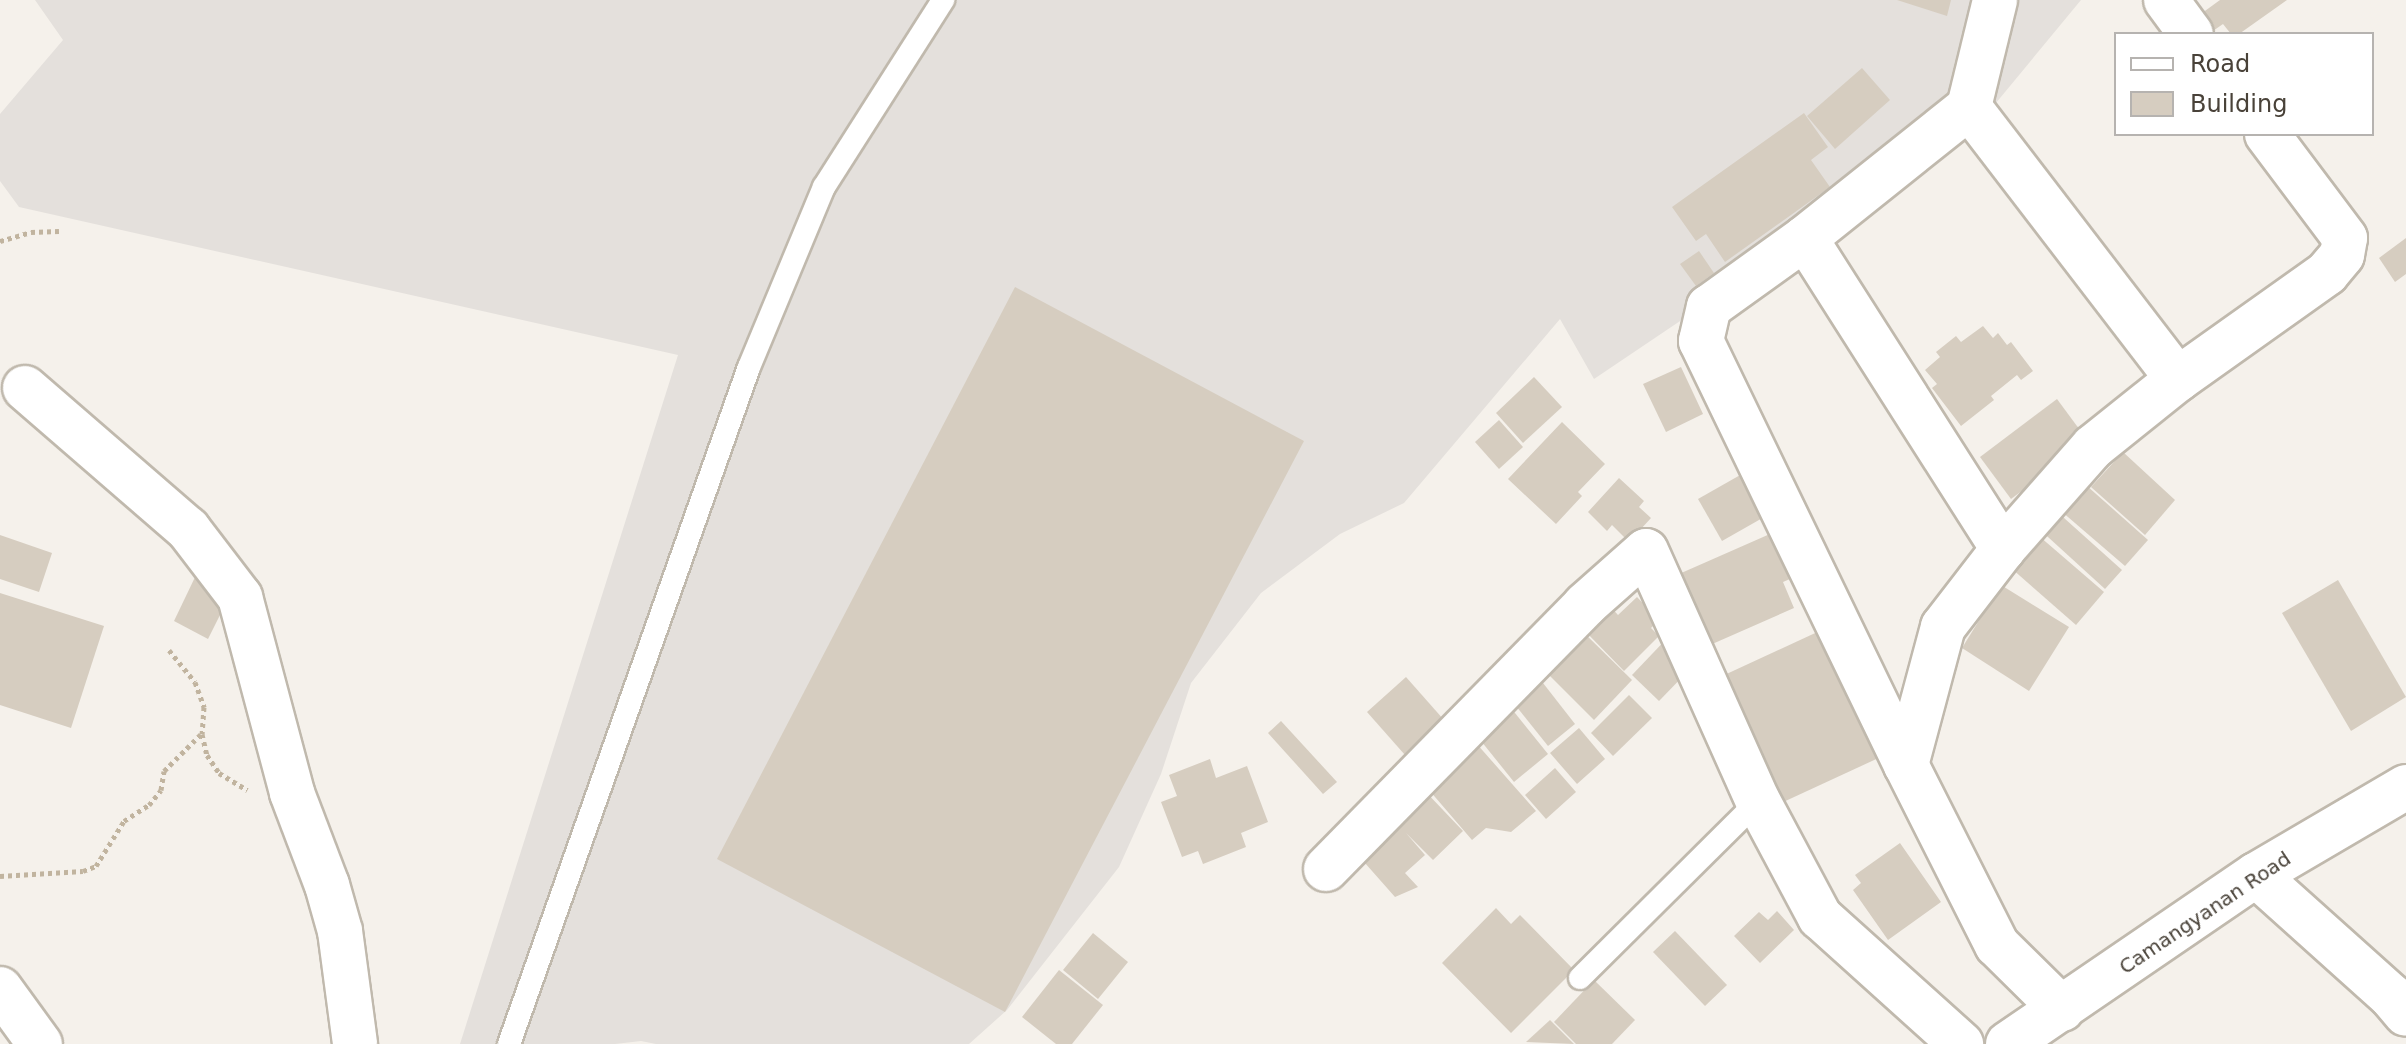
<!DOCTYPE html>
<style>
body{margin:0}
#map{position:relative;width:2406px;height:1044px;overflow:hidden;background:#f5f1eb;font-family:"DejaVu Sans",sans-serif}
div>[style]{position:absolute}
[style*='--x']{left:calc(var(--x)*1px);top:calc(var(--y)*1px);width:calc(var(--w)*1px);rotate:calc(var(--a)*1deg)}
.industrial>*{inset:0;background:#e4e0dc}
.building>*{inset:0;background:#d6cdc0}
.path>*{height:5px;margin-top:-2.5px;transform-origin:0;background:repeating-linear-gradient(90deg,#c1b49f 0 4px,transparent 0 8px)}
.roads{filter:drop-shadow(2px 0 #c0b9ad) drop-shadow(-2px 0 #c0b9ad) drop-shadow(0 2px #c0b9ad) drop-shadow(0 -2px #c0b9ad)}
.service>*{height:22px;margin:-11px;padding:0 11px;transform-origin:11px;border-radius:11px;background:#fff}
.minor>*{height:44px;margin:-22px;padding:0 22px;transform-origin:22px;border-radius:22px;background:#fff}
.tertiary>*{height:44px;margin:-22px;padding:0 22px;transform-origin:22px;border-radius:22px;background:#fff}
span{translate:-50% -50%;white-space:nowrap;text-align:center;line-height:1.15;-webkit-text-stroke:7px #fff;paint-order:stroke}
.street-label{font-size:20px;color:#494239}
.legend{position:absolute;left:2114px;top:32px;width:260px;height:104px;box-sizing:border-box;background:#fff;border:2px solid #b6b3b0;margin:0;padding:10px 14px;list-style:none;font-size:24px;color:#494239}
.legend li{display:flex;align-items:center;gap:16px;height:40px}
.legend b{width:40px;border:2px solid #b6b3b0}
</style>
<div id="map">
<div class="industrial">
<div style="clip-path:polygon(35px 0,2081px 0,1986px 115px,1594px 379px,1560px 319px,1404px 503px,1340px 534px,1261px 593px,1191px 683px,1161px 774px,1119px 867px,1007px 1010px,969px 1044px,656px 1044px,641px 1041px,615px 1044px,460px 1044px,678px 355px,19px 207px,0 181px,0 114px,63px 40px)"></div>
</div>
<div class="building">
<div style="clip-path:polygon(1897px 0,1951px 0,1947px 16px)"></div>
<div style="clip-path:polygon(2220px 0,2287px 0,2239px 34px,2231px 34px,2223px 24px,2210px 33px,2198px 16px)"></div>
<div style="clip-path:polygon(1862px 68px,1890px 100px,1835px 149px,1807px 116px)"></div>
<div style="clip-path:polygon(1804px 113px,1828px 147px,1811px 160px,1830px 187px,1725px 262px,1706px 234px,1696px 241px,1672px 207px)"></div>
<div style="clip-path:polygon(2406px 238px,2406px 274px,2395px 282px,2379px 258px)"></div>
<div style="clip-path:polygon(1699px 251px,1714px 273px,1696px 286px,1680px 264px)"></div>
<div style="clip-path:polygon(1015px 287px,1304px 441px,1005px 1012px,717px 859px)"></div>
<div style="clip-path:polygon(1983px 326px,1993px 338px,1998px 333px,2007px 345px,2011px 342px,2033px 371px,2021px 380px,2017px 375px,1991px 396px,1994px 400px,1961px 426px,1932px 388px,1937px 384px,1925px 370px,1940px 357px,1936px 352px,1956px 336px,1961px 342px)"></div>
<div style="clip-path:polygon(1681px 367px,1703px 414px,1666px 432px,1643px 384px)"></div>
<div style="clip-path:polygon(1534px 377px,1562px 407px,1523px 443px,1496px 413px)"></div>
<div style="clip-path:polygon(2057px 399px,2088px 441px,2011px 499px,1980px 457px)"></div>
<div style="clip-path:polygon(1499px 420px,1523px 447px,1499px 469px,1475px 442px)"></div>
<div style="clip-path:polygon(1562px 422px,1605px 464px,1578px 492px,1582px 496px,1556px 524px,1508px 479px)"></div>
<div style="clip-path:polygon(2123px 452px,2175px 500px,2145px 535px,2091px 487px)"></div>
<div style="clip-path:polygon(1742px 474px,1766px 516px,1722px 541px,1698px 499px)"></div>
<div style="clip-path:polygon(1619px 478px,1644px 501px,1639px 507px,1651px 518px,1629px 542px,1612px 525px,1607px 531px,1588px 512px)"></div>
<div style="clip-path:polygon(2078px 478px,2148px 540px,2125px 566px,2054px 505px)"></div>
<div style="clip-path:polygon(2054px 509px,2122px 570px,2105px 589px,2037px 527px)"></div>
<div style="clip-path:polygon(1779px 530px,1799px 575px,1783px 582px,1794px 608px,1710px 645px,1679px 574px)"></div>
<div style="clip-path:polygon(0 535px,52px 553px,39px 592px,0 579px)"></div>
<div style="clip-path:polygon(2039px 536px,2104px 592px,2076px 625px,2011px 568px)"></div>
<div style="clip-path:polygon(197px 573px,232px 591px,208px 639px,174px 621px)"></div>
<div style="clip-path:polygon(2338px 580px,2406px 697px,2351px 731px,2282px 613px)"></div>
<div style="clip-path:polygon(2001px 585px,2069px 627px,2029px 691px,1962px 648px)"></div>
<div style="clip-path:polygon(0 593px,104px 626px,71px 728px,0 705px)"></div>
<div style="clip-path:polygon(1637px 597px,1659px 620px,1651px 628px,1659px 636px,1624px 671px,1584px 630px,1609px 605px,1618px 615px)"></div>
<div style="clip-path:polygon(1577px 626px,1632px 680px,1594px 720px,1544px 670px)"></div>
<div style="clip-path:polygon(1826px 628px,1885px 755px,1779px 804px,1720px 677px)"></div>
<div style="clip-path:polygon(1673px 632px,1690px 669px,1659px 701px,1632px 675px)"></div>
<div style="clip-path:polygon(1536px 674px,1575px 724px,1548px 746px,1508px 696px)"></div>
<div style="clip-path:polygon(1406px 677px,1444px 720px,1405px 755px,1367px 712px)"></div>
<div style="clip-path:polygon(1629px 695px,1652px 718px,1613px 756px,1591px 733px)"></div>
<div style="clip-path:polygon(1507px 703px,1548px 754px,1514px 782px,1473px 731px)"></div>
<div style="clip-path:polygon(1281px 721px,1337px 782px,1323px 794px,1268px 733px)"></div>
<div style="clip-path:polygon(1579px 728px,1605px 759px,1577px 784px,1550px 753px)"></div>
<div style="clip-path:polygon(1476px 743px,1536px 811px,1511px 832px,1486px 828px,1472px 840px,1423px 783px)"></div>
<div style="clip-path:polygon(1210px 759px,1216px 778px,1247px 766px,1268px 822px,1241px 833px,1246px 847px,1203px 864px,1198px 851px,1182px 857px,1161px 802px,1177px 796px,1169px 775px)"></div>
<div style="clip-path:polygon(1555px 768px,1576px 792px,1546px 819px,1525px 795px)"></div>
<div style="clip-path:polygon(1424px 790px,1463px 831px,1433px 860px,1406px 833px,1425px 855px,1405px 873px,1418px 887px,1395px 897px,1357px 854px)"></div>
<div style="clip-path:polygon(1900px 843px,1941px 902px,1888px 940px,1853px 890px,1861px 883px,1855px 875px)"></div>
<div style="clip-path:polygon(1496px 908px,1511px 924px,1520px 915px,1574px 970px,1511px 1033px,1442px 963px)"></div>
<div style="clip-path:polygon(1777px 911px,1794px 930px,1760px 963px,1734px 936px,1759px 912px,1768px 920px)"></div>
<div style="clip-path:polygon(1675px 931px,1727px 985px,1705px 1006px,1653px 952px)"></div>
<div style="clip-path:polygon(1093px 933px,1128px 962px,1098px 999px,1063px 970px)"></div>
<div style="clip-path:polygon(1059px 970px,1103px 1005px,1072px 1044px,1056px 1044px,1022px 1017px)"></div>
<div style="clip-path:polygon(1594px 980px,1635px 1020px,1612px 1044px,1576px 1044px,1554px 1022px)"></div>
<div style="clip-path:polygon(1550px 1020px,1574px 1044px,1526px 1042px)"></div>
</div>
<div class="path">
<div style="--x:0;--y:241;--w:32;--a:-16"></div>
<div style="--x:31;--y:232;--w:28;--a:-2"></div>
<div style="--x:169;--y:650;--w:41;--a:50.9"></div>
<div style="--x:195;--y:682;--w:27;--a:70"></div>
<div style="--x:204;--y:707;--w:27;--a:94"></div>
<div style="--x:202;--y:734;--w:22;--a:77"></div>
<div style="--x:207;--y:755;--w:22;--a:56"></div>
<div style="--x:219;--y:773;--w:33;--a:31"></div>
<div style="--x:0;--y:876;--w:83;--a:-3.4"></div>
<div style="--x:83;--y:871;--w:14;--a:-21"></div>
<div style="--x:96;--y:866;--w:53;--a:-58.1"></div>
<div style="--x:124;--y:821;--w:30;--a:-33"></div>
<div style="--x:149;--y:805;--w:19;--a:-51"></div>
<div style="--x:161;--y:790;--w:19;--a:-81"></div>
<div style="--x:164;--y:771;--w:52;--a:-45"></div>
</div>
<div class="roads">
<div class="service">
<div style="--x:1580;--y:978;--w:251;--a:-44.8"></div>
<div style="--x:509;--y:1044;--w:718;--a:-70.48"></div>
<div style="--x:749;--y:367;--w:195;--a:-67.4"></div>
<div style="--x:824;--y:187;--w:222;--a:-57.5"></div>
</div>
<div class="minor">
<div style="--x:2166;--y:0;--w:42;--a:53.7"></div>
<div style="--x:1969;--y:107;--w:343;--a:52.5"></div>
<div style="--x:1805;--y:238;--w:369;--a:57.5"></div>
<div style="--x:25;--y:388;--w:216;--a:40.9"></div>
<div style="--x:188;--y:529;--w:86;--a:52.6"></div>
<div style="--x:240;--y:597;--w:203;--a:75.1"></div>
<div style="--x:292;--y:793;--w:98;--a:69.2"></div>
<div style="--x:327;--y:885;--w:48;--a:74.2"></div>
<div style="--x:340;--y:931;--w:114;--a:82.4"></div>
<div style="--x:1906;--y:765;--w:471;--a:-115.8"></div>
<div style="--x:1701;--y:341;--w:35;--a:-77"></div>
<div style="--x:1709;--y:307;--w:118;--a:-35.7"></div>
<div style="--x:1805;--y:238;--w:210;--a:-38.6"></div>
<div style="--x:1969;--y:107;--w:110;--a:-76.3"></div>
<div style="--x:1326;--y:869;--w:370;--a:-45.5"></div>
<div style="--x:1585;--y:605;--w:81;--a:-41.5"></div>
<div style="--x:1646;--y:551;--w:274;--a:65.9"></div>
<div style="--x:1758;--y:801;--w:132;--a:61.9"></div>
<div style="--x:1820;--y:917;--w:190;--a:42"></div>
<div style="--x:2256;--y:875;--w:181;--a:41.9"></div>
<div style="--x:2391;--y:996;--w:23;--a:50"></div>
<div style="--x:2062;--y:1009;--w:91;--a:-135.4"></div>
<div style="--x:1997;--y:945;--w:202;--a:-116.8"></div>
<div style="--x:1906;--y:765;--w:143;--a:-75"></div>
<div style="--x:1943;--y:627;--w:98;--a:-52.4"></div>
<div style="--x:2003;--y:549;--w:136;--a:-48.6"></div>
<div style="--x:2093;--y:447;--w:109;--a:-38.7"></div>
<div style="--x:2178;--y:379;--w:183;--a:-35.4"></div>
<div style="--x:2327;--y:273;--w:23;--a:-50"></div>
<div style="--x:2342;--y:255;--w:17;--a:-80"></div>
<div style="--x:2345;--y:238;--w:130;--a:-126.9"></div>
</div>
<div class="tertiary">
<div style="--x:0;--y:989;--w:68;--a:54"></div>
<div style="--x:2008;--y:1044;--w:300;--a:-34.3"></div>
<div style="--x:2256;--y:875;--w:174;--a:-30.4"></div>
</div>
</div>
<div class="street-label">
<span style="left:2205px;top:913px;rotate:-34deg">Camangyanan Road</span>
</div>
<ul class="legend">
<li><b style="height:10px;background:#fff"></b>Road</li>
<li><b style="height:22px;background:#d6cdc0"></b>Building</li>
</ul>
</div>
